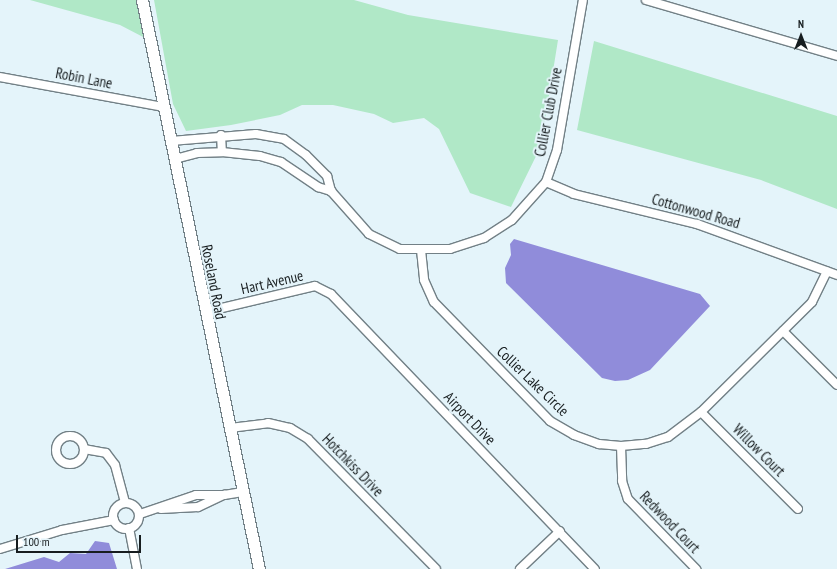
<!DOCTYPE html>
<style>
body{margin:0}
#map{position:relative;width:837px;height:569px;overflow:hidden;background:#e4f4fa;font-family:"PT Sans Narrow",sans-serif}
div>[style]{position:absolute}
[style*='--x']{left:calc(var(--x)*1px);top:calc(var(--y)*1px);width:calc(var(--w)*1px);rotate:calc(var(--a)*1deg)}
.green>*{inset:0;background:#b0e8c7}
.water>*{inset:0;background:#908cda}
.roads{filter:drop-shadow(1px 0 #728086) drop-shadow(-1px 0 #728086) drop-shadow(0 1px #728086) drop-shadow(0 -1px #728086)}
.street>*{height:8px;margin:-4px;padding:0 4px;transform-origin:4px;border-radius:4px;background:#fff}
.street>.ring{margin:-4px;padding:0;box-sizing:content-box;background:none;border:8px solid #fff;border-radius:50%}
.secondary>*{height:11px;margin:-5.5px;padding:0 5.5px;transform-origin:5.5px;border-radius:5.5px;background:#fff}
span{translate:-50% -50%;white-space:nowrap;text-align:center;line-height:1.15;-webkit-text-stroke:4px #e4f4fa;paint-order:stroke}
.street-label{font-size:15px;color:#171d1f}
.north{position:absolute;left:781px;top:16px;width:40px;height:40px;-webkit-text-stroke:3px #e4f4fa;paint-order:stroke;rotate:0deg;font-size:11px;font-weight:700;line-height:16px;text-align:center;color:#171d1f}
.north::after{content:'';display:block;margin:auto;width:14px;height:18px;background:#171d1f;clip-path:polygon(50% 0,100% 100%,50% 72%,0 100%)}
.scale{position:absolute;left:16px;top:535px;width:125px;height:18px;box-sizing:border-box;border:2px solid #171d1f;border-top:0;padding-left:5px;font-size:12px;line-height:14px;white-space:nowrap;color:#171d1f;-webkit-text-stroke:3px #e4f4fa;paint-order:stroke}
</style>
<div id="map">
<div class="green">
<div style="clip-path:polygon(30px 0,137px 0,145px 38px,120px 25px)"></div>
<div style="clip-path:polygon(154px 0,354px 0,408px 15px,558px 40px,541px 146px,511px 207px,470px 193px,439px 129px,424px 118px,393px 123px,374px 114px,333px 105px,302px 105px,280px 115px,231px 125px,186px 131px,173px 104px)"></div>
<div style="clip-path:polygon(594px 41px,837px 116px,837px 209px,761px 180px,577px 130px)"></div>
</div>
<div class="water">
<div style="clip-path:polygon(514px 239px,700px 294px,710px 306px,650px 370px,628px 380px,615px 381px,602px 378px,506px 283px,505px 268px,511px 255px,510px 244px)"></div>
<div style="clip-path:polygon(95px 541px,109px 543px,117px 569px,5px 569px,44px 557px,59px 562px,70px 553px,86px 554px)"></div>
</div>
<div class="roads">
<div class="street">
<div style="--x:646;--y:0;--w:199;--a:16.3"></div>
<div style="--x:0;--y:77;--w:167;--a:10.4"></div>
<div style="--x:221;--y:135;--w:17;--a:87"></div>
<div style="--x:171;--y:141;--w:85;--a:-4.7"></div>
<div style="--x:256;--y:134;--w:28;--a:10"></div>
<div style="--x:284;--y:139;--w:27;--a:36"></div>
<div style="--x:306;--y:155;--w:30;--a:45"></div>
<div style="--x:327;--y:176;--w:16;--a:75"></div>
<div style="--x:331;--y:191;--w:57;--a:48.5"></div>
<div style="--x:369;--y:234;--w:34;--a:26"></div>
<div style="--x:400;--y:249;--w:50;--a:0"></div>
<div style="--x:450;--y:249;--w:36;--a:-18"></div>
<div style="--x:484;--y:238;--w:33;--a:-33"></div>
<div style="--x:512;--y:220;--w:51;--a:-48.2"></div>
<div style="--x:546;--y:182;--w:34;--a:-71"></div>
<div style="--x:557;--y:150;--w:152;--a:-80.2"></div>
<div style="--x:175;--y:159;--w:23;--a:-15"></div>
<div style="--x:197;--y:153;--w:25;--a:-2"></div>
<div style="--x:222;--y:152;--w:38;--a:6"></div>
<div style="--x:260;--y:156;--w:22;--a:16"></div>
<div style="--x:281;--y:162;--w:45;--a:34"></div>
<div style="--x:318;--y:187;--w:14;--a:17"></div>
<div style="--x:546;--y:182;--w:30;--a:23"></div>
<div style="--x:574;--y:194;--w:127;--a:13.7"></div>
<div style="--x:697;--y:224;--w:149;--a:20"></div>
<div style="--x:421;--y:250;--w:30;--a:84"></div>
<div style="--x:424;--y:280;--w:24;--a:66"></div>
<div style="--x:434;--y:302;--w:166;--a:45.7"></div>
<div style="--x:550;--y:421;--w:28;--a:30"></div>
<div style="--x:574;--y:435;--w:27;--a:20"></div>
<div style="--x:599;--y:444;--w:22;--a:5"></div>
<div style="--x:621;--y:446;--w:25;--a:-5"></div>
<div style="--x:646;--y:444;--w:23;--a:-18"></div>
<div style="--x:668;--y:437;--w:41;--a:-37.1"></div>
<div style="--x:701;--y:412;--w:156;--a:-44.7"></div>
<div style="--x:812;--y:302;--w:34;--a:-64"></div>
<div style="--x:205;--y:312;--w:113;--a:-13.3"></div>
<div style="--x:315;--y:286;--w:18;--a:27"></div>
<div style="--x:331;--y:294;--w:381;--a:46.2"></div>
<div style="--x:783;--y:331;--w:76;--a:45"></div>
<div style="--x:701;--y:412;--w:137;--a:45"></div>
<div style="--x:230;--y:428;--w:38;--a:-7"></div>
<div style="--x:268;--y:423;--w:23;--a:13"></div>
<div style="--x:290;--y:428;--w:21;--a:31"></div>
<div style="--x:308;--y:439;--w:182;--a:45.4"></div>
<div class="ring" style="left:56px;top:436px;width:20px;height:20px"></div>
<div style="--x:621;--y:446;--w:35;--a:88"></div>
<div style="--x:622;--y:481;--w:19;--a:72"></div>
<div style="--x:628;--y:499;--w:98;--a:45.8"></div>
<div style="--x:84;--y:449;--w:22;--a:10"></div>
<div style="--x:106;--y:453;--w:15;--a:53"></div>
<div style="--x:115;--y:465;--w:38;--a:75"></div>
<div class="ring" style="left:113px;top:503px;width:18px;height:18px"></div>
<div style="--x:161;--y:509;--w:37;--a:-3"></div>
<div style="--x:198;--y:507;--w:29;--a:-25"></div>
<div style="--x:140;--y:514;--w:59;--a:-18.7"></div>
<div style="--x:196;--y:495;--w:28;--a:0"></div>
<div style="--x:224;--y:495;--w:19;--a:-9"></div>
<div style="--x:129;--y:528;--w:42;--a:79"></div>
<div style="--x:0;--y:549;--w:65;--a:-17"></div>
<div style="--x:62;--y:530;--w:53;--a:-10.9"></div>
<div style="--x:520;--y:569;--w:55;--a:-43.5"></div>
</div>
<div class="secondary">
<div style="--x:142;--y:0;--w:581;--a:78.38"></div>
</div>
</div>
<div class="street-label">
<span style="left:84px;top:78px;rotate:11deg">Robin Lane</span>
<span style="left:548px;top:112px;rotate:-79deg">Collier Club Drive</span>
<span style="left:696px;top:211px;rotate:16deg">Cottonwood Road</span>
<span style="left:214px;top:282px;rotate:79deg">Roseland Road</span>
<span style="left:272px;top:282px;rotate:-13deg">Hart Avenue</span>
<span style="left:533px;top:381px;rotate:44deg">Collier Lake Circle</span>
<span style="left:470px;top:418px;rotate:46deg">Airport Drive</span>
<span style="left:759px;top:450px;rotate:45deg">Willow Court</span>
<span style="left:353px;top:465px;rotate:46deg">Hotchkiss Drive</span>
<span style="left:670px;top:522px;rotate:46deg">Redwood Court</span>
</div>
<div class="north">N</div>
<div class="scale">100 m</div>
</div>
